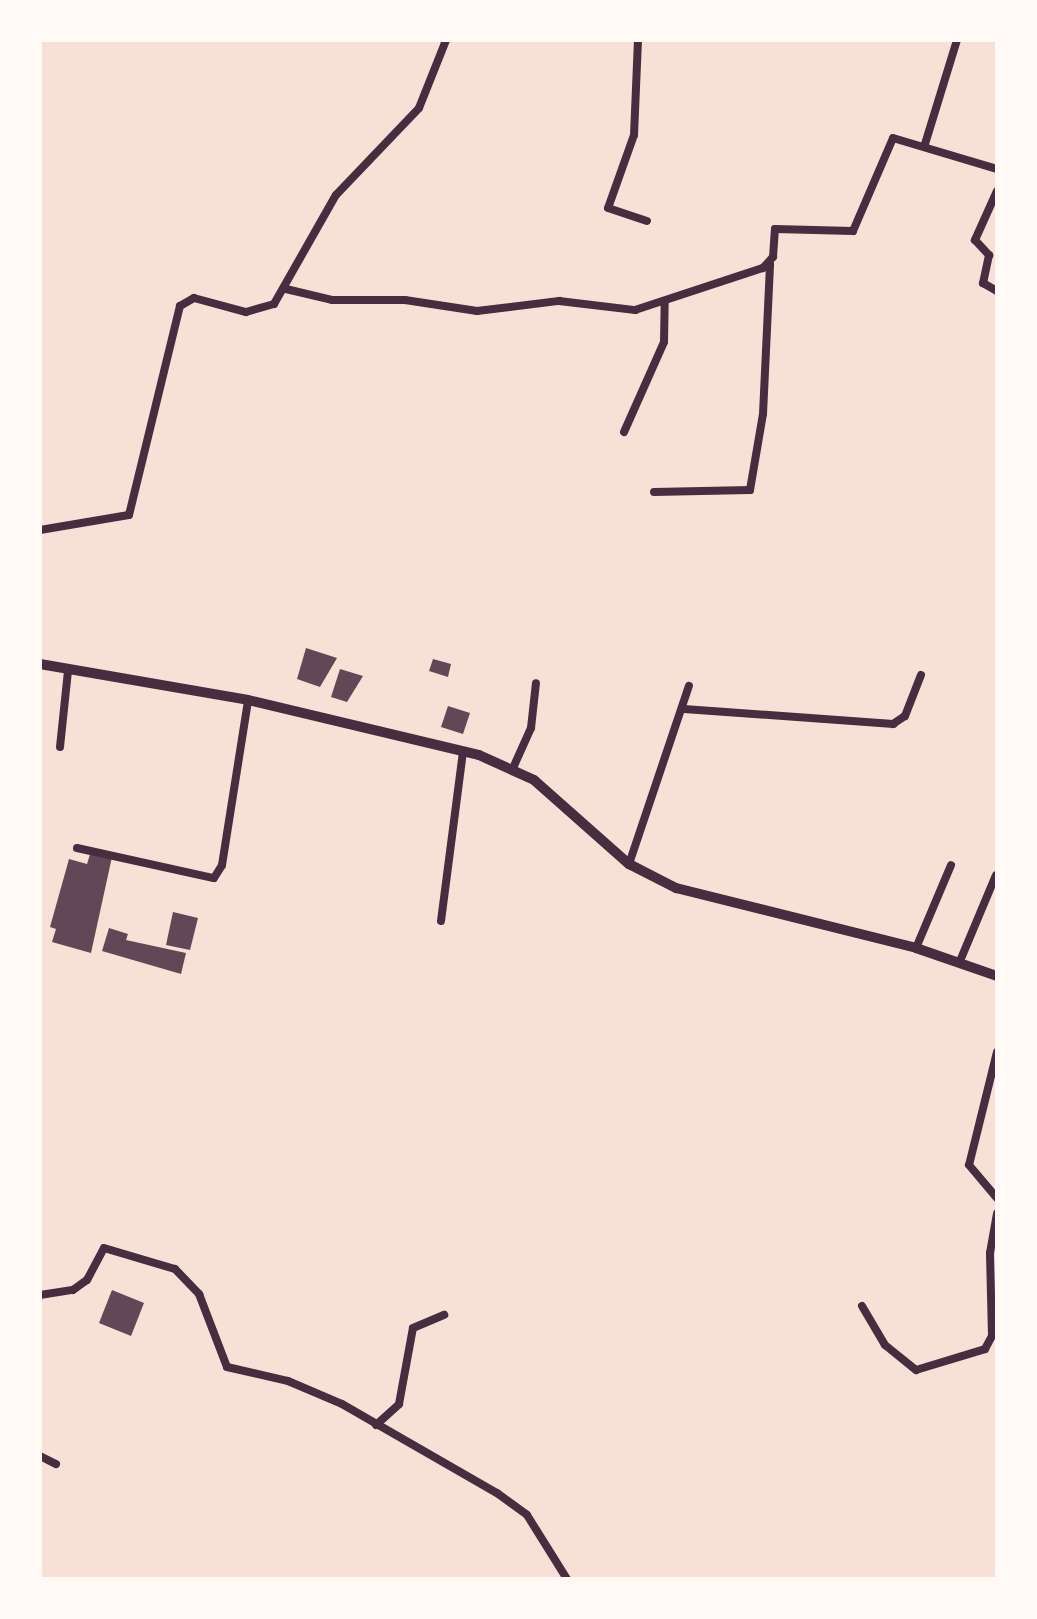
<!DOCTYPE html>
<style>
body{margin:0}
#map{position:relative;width:1037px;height:1619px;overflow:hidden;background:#f7e1d7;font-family:Helvetica,sans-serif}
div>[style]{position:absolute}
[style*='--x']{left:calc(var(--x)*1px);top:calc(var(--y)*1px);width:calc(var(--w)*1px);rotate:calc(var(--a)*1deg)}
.building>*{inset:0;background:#644757}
.minor>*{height:8px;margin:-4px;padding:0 4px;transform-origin:4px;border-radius:4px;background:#4a2c40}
.tertiary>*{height:10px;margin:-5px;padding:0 5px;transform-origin:5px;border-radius:5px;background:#4a2c40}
span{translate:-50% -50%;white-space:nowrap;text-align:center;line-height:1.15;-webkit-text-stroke:9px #fffaf5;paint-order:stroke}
.frame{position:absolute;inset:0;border:42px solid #fffaf5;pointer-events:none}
</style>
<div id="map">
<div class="building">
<div style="clip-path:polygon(306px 648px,337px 658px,320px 687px,297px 679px)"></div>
<div style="clip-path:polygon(433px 659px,451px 664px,448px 677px,429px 671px)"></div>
<div style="clip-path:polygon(340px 669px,363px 676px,347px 702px,331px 697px)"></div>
<div style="clip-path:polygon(448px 706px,470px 713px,463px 734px,441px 727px)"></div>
<div style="clip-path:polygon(91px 851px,112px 857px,91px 953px,52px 942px,56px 929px,50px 927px,69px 859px,87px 864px)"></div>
<div style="clip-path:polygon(173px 912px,198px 918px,190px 950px,166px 945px)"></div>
<div style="clip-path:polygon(109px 928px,128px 934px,126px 940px,186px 953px,181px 974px,102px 951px)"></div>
<div style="clip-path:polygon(112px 1290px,144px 1303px,131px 1336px,99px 1323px)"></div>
</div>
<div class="minor">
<div style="--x:638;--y:40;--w:95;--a:92.4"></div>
<div style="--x:634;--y:135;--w:77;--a:109.6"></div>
<div style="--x:608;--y:208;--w:41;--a:18.4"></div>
<div style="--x:925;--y:144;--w:109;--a:-72.9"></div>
<div style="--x:997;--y:191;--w:54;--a:114.2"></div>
<div style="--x:975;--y:240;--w:21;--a:47"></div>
<div style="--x:989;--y:255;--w:29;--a:102"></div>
<div style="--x:983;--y:283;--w:16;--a:30"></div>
<div style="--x:286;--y:289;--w:47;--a:13.4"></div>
<div style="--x:332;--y:300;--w:73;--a:0"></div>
<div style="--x:405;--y:300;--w:73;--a:8.7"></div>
<div style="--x:477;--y:311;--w:83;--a:-7"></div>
<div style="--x:559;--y:301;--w:77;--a:6.8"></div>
<div style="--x:635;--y:310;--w:135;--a:-18.2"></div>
<div style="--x:763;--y:268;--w:15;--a:-48"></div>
<div style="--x:773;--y:257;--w:28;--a:-86"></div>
<div style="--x:775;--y:229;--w:78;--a:1.5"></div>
<div style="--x:853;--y:231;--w:101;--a:-66.7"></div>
<div style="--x:893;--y:138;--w:109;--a:16.6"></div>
<div style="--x:624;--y:432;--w:98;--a:-66"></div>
<div style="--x:664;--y:342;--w:39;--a:-89"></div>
<div style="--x:654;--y:492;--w:96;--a:-1.2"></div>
<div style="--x:750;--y:490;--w:77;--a:-80.3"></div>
<div style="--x:763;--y:414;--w:150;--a:-87.3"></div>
<div style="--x:40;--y:530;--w:90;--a:-9.6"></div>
<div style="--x:129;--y:515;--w:215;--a:-76.3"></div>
<div style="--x:180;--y:306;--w:16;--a:-30"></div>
<div style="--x:194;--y:298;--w:54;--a:15.1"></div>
<div style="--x:246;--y:312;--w:29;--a:-16"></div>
<div style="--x:274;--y:304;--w:125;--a:-60.4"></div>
<div style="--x:336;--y:195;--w:120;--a:-46.3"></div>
<div style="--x:419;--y:108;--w:73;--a:-68.3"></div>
<div style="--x:684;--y:709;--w:210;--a:4.1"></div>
<div style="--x:893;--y:724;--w:14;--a:-34"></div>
<div style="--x:905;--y:716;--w:44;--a:-68.7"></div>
<div style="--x:60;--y:747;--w:76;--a:-84"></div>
<div style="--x:513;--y:768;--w:44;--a:-65.8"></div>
<div style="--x:531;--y:728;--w:45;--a:-83.7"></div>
<div style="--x:77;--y:848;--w:140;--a:12.4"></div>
<div style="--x:214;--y:878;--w:15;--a:-58"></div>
<div style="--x:222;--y:865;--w:167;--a:-81"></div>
<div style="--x:629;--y:864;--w:188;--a:-71.4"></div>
<div style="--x:441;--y:921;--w:171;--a:-82.6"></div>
<div style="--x:916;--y:948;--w:90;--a:-67.1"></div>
<div style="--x:960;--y:961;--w:93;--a:-67.3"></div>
<div style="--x:997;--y:1052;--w:116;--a:103.9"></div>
<div style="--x:969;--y:1165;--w:43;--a:49.7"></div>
<div style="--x:40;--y:1295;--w:33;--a:-9"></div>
<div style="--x:73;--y:1290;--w:17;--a:-36"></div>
<div style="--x:87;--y:1280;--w:36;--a:-62"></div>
<div style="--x:104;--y:1248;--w:74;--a:16.5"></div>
<div style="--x:175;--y:1269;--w:35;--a:46"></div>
<div style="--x:199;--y:1294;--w:78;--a:69"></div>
<div style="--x:227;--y:1367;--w:63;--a:12.9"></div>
<div style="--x:288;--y:1381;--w:59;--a:23.1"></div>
<div style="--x:342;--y:1404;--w:179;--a:29.9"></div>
<div style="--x:497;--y:1493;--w:37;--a:36"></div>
<div style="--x:527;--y:1515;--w:75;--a:58"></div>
<div style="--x:862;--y:1306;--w:45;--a:59.5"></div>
<div style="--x:885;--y:1345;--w:40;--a:39"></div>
<div style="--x:916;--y:1370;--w:72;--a:-16.9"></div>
<div style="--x:985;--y:1349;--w:15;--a:-62"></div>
<div style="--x:992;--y:1336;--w:83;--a:-91.4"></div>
<div style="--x:990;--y:1253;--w:40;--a:-80"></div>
<div style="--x:376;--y:1425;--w:31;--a:-42"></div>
<div style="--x:399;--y:1404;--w:77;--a:-79.6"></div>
<div style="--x:413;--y:1328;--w:34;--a:-23"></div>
<div style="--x:40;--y:1456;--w:18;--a:27"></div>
</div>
<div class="tertiary">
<div style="--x:40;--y:664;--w:211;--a:9.8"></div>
<div style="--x:248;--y:700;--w:237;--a:13.4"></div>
<div style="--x:479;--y:755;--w:60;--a:24.4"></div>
<div style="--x:534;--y:780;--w:127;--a:41.5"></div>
<div style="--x:629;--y:864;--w:53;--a:27.1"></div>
<div style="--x:676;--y:888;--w:247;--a:14"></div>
<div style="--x:916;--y:948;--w:86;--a:19.1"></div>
</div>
<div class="frame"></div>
</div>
